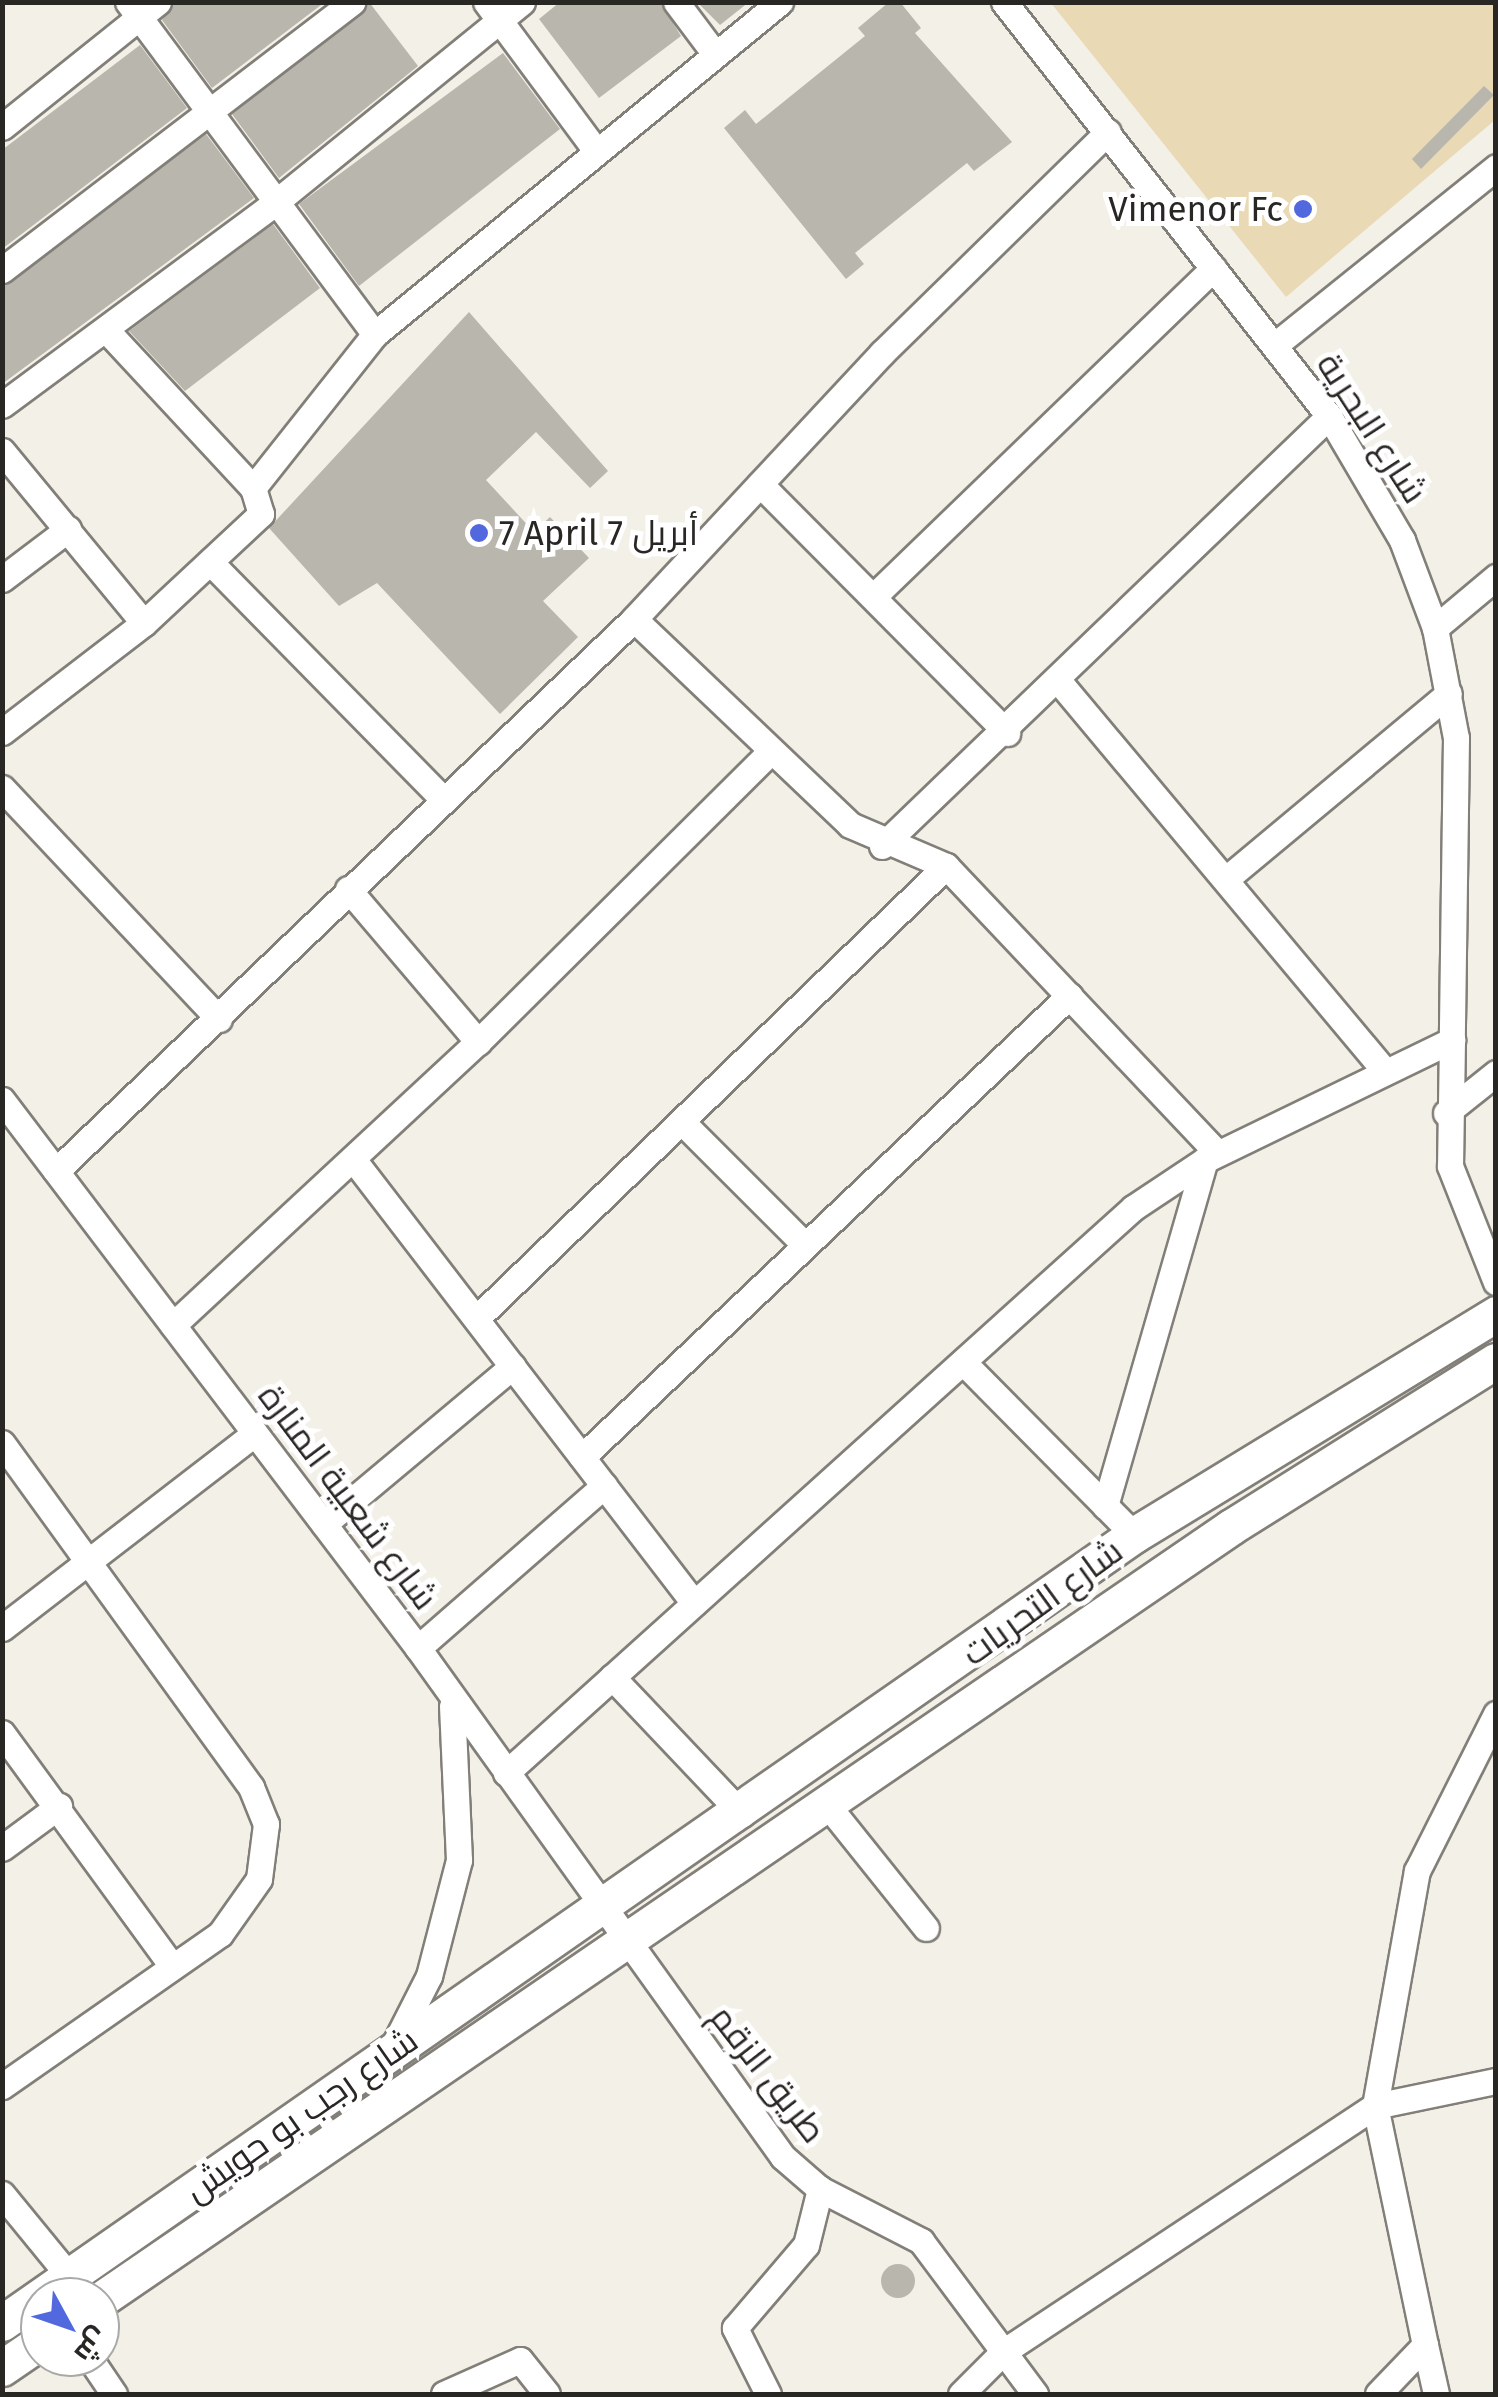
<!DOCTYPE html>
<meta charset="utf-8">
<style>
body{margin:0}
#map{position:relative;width:1498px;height:2397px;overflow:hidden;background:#f3f0e8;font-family:"Fira Sans",Cairo,sans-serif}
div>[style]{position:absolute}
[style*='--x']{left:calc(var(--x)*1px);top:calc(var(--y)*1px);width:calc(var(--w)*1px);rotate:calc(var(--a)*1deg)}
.green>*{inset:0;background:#e9d9b4}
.building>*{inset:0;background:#b9b6ae}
.round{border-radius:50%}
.roads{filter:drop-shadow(2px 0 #827f78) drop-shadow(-2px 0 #827f78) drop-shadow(0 2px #827f78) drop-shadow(0 -2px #827f78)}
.minor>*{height:25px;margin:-12.5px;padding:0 12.5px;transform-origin:12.5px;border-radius:12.5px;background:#fff}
.secondary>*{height:35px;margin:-17.5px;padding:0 17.5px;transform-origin:17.5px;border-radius:17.5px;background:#fff}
.dots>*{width:28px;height:28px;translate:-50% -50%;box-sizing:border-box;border:5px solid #fff;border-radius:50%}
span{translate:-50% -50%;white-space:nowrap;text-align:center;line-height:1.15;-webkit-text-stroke:10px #fff;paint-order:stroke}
.poi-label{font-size:35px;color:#292724}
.right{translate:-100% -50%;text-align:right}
.left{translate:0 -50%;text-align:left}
.street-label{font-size:35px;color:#292724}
.frame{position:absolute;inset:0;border:5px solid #292724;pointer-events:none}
.north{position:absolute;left:20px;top:2277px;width:100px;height:100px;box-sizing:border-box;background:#fff;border:2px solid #a9a9a7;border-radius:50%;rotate:130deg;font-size:28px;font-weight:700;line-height:40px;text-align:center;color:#292724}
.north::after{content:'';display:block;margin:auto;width:35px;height:45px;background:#5268de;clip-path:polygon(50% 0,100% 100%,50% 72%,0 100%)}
</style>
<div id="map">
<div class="green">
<div style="clip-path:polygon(1051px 3px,1495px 3px,1495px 120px,1286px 297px)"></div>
</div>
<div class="building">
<div style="clip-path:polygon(174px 2px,325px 2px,212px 88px,162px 20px)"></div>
<div style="clip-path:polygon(369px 2px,418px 66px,279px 178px,232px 114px)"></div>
<div style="clip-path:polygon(560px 2px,660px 2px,681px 36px,599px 98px,539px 19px)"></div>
<div style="clip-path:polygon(697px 2px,749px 2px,720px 25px)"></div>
<div style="clip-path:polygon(889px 2px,900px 2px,921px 28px,915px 33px,1012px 142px,974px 171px,967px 163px,855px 253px,864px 264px,846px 279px,724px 128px,745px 110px,756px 124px,865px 36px,858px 28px)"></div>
<div style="clip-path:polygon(140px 45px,187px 108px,2px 249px,2px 150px)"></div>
<div style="clip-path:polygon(503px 53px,560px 129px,359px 286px,299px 204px)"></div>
<div style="clip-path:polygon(1484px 86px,1494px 95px,1421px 169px,1412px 159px)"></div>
<div style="clip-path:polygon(206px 134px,254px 198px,2px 384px,2px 286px)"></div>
<div style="clip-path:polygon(273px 224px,320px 288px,185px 391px,129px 331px)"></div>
<div style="clip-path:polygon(469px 312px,608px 471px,590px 488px,536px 432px,486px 480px,534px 532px,550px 517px,589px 558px,543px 601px,578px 637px,500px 714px,377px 583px,339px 606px,269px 528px)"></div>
<div class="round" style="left:881px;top:2264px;width:34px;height:34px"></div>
</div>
<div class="roads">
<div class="minor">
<div style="--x:128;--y:2;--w:414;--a:53.4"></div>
<div style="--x:486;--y:2;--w:182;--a:53.5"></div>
<div style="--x:676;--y:2;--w:65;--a:53.1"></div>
<div style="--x:1004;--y:2;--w:526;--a:51.87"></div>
<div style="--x:1329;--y:416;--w:144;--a:59.5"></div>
<div style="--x:1402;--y:540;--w:94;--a:69.4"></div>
<div style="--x:1435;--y:628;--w:112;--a:79.2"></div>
<div style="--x:1456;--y:738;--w:302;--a:90.8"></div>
<div style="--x:2;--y:127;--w:200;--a:-38.7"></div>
<div style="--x:2;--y:270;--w:441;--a:-37.4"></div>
<div style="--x:1275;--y:345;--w:284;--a:-38.8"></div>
<div style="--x:2;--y:405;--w:341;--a:-36.5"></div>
<div style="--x:276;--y:202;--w:317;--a:-39.1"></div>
<div style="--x:2;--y:451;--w:223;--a:50.5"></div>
<div style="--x:760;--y:484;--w:351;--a:45.2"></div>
<div style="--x:253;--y:488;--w:196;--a:-51.6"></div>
<div style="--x:375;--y:334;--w:524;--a:-39.34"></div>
<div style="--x:210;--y:562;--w:332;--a:45.5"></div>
<div style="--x:2;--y:579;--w:83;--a:-37.1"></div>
<div style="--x:876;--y:594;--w:469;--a:-44"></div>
<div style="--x:634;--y:619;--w:298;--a:43.6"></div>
<div style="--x:850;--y:825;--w:104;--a:23.1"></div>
<div style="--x:946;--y:866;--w:395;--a:46.6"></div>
<div style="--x:1435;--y:628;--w:80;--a:-39.9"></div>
<div style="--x:1061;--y:684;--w:503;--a:50.08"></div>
<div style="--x:2;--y:732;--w:179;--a:-37.5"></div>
<div style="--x:144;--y:623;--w:160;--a:-43"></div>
<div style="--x:261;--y:514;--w:27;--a:-107"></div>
<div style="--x:253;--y:488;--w:214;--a:-132.9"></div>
<div style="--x:2;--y:788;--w:317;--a:46.8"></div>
<div style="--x:882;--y:846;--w:620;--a:-43.89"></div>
<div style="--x:1226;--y:879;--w:290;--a:-39.8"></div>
<div style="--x:348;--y:889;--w:201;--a:49.6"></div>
<div style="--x:2;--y:1100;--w:688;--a:52.8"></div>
<div style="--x:418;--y:1648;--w:626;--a:54.36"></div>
<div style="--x:783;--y:2157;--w:49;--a:40.9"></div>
<div style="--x:820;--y:2189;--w:114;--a:27.2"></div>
<div style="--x:921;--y:2241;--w:191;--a:53.3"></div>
<div style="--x:1446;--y:1113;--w:64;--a:-38.7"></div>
<div style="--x:685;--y:1125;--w:168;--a:45"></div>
<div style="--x:353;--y:1159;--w:560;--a:52.48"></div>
<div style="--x:56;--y:1171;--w:799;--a:-43.68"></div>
<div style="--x:634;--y:619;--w:364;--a:-47"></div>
<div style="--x:882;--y:353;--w:316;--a:-44.4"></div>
<div style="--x:477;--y:1318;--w:651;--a:-43.94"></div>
<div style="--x:173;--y:1325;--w:416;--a:-42.9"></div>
<div style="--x:478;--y:1042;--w:413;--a:-44.8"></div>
<div style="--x:963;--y:1362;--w:243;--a:45.3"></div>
<div style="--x:2;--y:1443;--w:425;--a:54.1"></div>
<div style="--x:251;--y:1787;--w:40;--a:68"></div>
<div style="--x:266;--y:1824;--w:55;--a:97.3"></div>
<div style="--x:259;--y:1879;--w:67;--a:125.3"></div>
<div style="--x:220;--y:1934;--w:266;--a:145.1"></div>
<div style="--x:582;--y:1457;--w:671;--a:-43.43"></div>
<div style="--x:1105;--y:1506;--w:360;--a:-73.9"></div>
<div style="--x:324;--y:1524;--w:246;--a:-39.9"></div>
<div style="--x:2;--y:1628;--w:319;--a:-37.6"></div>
<div style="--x:418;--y:1648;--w:247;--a:-41.1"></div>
<div style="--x:612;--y:1677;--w:189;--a:46.5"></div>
<div style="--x:2;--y:1733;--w:288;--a:53.9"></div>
<div style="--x:506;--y:1773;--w:844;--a:-42.02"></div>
<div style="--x:1133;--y:1208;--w:87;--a:-33.7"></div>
<div style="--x:1205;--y:1160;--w:275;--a:-25.9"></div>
<div style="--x:1452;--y:1040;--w:126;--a:90.9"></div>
<div style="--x:1450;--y:1166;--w:125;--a:68.4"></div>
<div style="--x:829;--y:1807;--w:155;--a:51.3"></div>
<div style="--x:2;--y:1848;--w:71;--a:-36.4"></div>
<div style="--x:393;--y:2047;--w:80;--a:-63.1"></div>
<div style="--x:429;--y:1976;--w:120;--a:-75.5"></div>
<div style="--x:459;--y:1860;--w:154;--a:-92.6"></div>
<div style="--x:2;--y:2194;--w:107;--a:50.7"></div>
<div style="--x:1425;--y:2345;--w:50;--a:77.3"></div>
<div style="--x:89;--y:2357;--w:45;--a:56"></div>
<div style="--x:444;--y:2394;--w:83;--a:-24.1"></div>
<div style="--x:520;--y:2360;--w:43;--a:51.5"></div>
<div style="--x:768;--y:2394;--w:74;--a:-116.6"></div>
<div style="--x:735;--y:2328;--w:109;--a:-49.5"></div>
<div style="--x:806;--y:2245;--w:58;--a:-76"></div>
<div style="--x:961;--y:2394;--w:59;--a:-45"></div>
<div style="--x:1003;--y:2352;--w:446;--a:-33.5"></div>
<div style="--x:1375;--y:2106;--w:239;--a:-79.9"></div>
<div style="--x:1417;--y:1871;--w:176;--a:-63.3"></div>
<div style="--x:1378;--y:2394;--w:68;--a:-46.2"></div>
<div style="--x:1425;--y:2345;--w:244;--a:-101.8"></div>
<div style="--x:1375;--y:2106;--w:124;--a:-11.7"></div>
</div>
<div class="secondary">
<div style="--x:100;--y:2300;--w:1370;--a:-34.35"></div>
<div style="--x:1231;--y:1527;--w:313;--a:-32.1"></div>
<div style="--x:2;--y:2323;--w:1379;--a:-34.84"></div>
<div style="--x:1134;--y:1535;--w:424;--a:-31.4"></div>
<div style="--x:2;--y:2368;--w:46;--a:-34.4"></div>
</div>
</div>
<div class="dots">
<div style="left:1303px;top:209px;background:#5268de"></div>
<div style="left:479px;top:533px;background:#5268de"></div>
</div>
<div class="poi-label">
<span class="right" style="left:1283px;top:209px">Vimenor Fc</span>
<span class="left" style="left:499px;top:533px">7 April 7 أبريل</span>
</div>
<div class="street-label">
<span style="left:1372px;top:428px;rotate:57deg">شارع البحرية</span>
<span style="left:348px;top:1497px;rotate:53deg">شارع شعبية المنارة</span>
<span style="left:1042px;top:1602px;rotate:-36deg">شارع التحريات</span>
<span style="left:768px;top:2074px;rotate:52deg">طريق الزقم</span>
<span style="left:301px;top:2115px;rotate:-35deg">شارع رجب بو حويش</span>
</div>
<div class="frame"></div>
<div class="north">ش</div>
</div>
